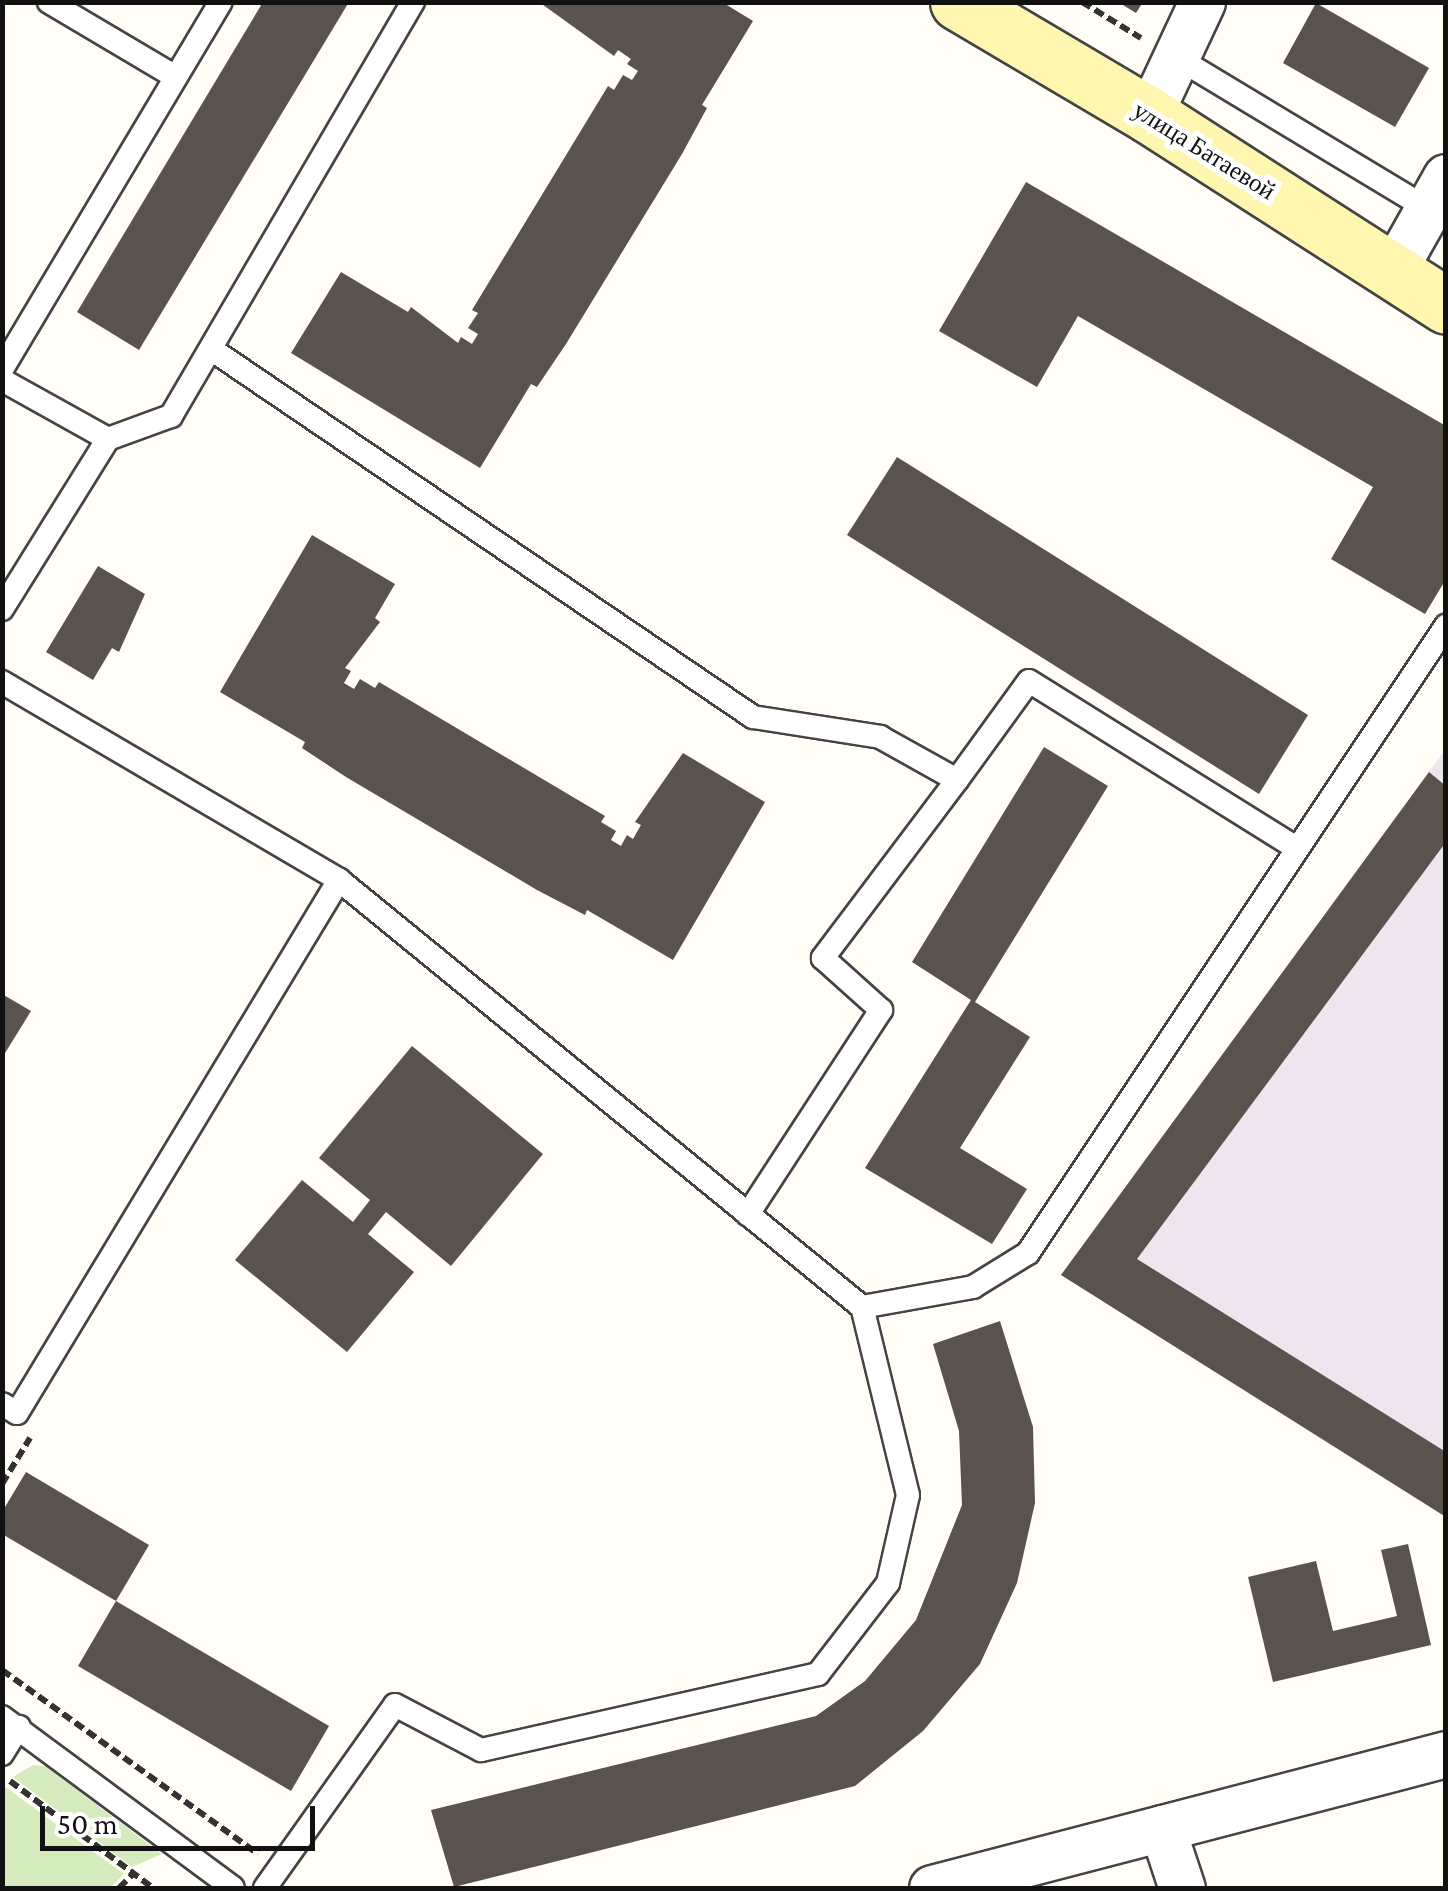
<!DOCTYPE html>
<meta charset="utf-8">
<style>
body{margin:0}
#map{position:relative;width:1448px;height:1891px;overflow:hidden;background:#fffdf5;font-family:"Crimson Pro",serif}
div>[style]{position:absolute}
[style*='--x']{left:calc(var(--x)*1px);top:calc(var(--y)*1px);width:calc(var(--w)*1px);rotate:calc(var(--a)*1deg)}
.industrial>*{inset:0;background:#eee6ef}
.green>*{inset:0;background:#d5ebbd}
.building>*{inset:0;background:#5a524d}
.path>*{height:6px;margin-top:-3px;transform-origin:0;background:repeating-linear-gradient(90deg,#333 0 10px,transparent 0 15px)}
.roads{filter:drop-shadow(2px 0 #444) drop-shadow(-2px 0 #444) drop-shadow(0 2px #444) drop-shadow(0 -2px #444)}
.lane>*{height:22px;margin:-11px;padding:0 11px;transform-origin:11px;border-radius:11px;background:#fff}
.street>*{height:45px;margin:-22.5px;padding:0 22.5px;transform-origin:22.5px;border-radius:22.5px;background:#fff}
.secondary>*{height:55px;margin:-27.5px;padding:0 27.5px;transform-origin:27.5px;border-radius:27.5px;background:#fff6b0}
span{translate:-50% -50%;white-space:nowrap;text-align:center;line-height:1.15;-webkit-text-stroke:10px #fff;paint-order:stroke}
.street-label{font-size:25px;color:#111}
.frame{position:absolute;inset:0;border:5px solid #111;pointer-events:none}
.scale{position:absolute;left:40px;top:1806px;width:275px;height:45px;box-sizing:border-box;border:5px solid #111;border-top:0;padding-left:12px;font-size:30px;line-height:35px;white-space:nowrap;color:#111;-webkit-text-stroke:8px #fff;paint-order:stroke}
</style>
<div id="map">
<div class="industrial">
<div style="clip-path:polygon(1445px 750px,1445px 1517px,1061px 1275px)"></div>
</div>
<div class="green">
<div style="clip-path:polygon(33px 1765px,45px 1766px,162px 1854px,132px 1867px,13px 1777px)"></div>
<div style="clip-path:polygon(4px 1786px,124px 1874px,110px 1888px,3px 1888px)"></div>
</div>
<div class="building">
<div style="clip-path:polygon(263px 2px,349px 2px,139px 350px,77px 312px)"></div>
<div style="clip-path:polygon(539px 2px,722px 2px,753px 21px,702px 105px,707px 108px,682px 154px,566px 344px,537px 387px,531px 384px,480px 468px,291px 353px,341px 272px,408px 312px,411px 307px,458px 343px,461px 337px,472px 344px,478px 334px,468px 328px,478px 313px,472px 310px,608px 86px,614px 90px,623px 75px,632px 80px,638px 71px,627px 64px,631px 59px,618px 50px,614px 56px)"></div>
<div style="clip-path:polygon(1118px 2px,1143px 2px,1136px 13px)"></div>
<div style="clip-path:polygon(1316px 3px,1429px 68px,1395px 127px,1283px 63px)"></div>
<div style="clip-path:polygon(1026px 182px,1446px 426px,1446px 579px,1425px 614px,1331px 559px,1373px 487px,1078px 316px,1037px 387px,939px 331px)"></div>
<div style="clip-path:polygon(897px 457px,1308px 715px,1259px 794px,847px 535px)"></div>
<div style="clip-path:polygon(312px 535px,395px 584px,375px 618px,380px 622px,345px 668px,351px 671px,344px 683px,354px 689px,360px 679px,375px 688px,379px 682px,605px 816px,601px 822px,616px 831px,611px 840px,621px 846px,627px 835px,633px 839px,641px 825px,635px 822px,683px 753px,765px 802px,673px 960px,587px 910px,585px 915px,537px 890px,346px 777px,302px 748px,305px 742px,220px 692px)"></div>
<div style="clip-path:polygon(98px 566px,145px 594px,119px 652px,112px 648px,93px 680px,46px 652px)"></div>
<div style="clip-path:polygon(1044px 747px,1108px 786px,975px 1002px,1030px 1037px,960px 1148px,1027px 1189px,992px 1244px,865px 1168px,971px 1000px,912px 962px)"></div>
<div style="clip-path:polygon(1429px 772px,1446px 786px,1446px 842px,1137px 1259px,1446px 1452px,1446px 1517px,1061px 1275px)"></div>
<div style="clip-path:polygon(2px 994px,31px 1011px,2px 1058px)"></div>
<div style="clip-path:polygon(412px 1046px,543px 1154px,451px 1266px,386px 1212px,368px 1234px,414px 1272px,347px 1352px,235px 1260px,302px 1180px,353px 1222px,370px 1200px,319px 1158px)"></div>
<div style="clip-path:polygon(1000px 1321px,1033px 1427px,1035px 1503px,1017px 1583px,980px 1664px,923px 1731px,855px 1786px,454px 1887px,431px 1810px,816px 1716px,865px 1681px,916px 1620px,962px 1505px,959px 1431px,933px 1344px)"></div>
<div style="clip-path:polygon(26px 1472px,149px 1545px,116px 1601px,2px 1534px,2px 1512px)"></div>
<div style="clip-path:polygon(1408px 1544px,1431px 1645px,1273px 1682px,1248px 1577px,1316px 1561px,1333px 1631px,1397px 1616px,1381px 1550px)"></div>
<div style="clip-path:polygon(116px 1601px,329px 1726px,291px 1791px,78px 1666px)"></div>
</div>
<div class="path">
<div style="--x:1082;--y:2;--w:69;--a:31.4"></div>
<div style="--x:2;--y:1484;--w:54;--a:-58.7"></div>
<div style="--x:2;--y:1670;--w:315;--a:35.7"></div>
<div style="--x:10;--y:1781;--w:179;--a:36.8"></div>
<div style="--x:119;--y:1888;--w:20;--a:-45"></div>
</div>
<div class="roads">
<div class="lane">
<div style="--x:49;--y:2;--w:147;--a:30.6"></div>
<div style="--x:1176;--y:57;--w:294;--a:31.1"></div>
<div style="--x:211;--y:349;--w:655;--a:34.18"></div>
<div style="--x:753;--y:717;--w:129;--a:8.9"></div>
<div style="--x:880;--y:737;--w:88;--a:29.2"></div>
<div style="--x:957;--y:780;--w:223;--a:127"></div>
<div style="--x:823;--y:958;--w:78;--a:41.9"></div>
<div style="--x:881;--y:1010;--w:244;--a:123.1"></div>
<div style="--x:2;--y:369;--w:427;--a:-59.2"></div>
<div style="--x:2;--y:380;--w:121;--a:29.1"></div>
<div style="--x:2;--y:609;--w:200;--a:-58.1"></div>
<div style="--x:108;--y:439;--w:67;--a:-20.1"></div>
<div style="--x:171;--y:416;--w:480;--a:-59.7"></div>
<div style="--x:2;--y:682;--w:391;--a:30.4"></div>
<div style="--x:339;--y:880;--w:675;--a:39.23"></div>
<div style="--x:862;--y:1307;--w:113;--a:-10.2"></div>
<div style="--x:973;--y:1287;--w:65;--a:-31.7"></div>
<div style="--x:1028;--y:1253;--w:754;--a:-56.31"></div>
<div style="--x:957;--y:780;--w:122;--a:-54"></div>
<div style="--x:1029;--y:681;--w:315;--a:32"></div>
<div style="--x:2;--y:1404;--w:17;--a:31"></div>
<div style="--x:17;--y:1413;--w:623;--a:-58.86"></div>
<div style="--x:2;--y:1717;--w:287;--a:36.5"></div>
<div style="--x:2;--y:1754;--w:32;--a:-58"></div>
<div style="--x:265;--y:1888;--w:224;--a:-54.6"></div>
<div style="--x:395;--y:1705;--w:97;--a:27.6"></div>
<div style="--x:481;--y:1750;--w:345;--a:-12.7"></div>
<div style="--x:818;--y:1674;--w:115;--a:-52.4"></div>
<div style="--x:888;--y:1583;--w:90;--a:-77.2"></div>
<div style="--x:908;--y:1495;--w:194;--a:-103.7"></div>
</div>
<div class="street">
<div style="--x:1149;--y:115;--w:125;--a:-64.9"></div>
<div style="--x:1393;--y:271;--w:108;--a:-60.6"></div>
<div style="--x:1162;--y:1828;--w:63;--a:71.6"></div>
<div style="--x:932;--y:1888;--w:531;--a:-14.61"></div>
</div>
<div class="secondary">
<div style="--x:958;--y:2;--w:222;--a:30.6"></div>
<div style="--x:1149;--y:115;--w:353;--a:32.7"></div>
</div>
</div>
<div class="street-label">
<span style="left:1204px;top:151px;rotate:32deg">улица Батаевой</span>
</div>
<div class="frame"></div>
<div class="scale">50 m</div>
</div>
